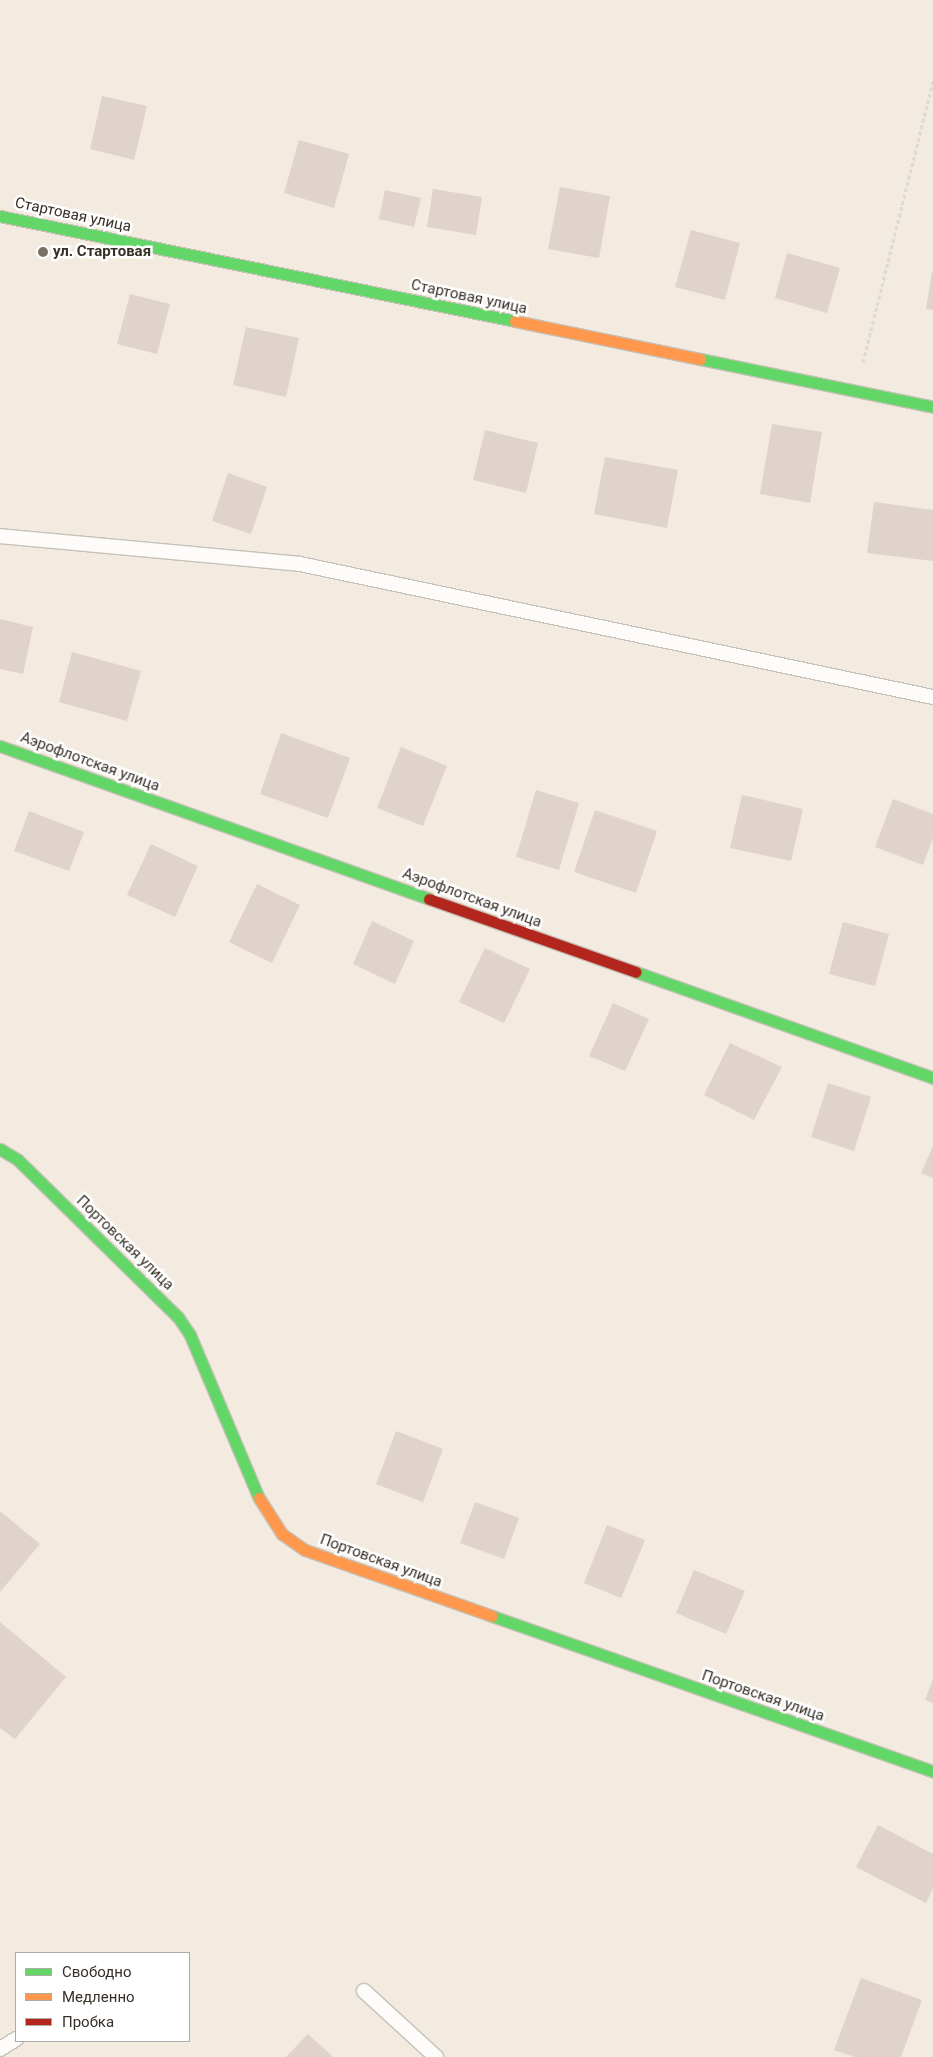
<!DOCTYPE html>
<meta charset="utf-8">
<style>
body{margin:0}
#map{position:relative;width:933px;height:2057px;overflow:hidden;background:#f3ebdf;font-family:Roboto,sans-serif}
div>[style]{position:absolute}
[style*='--x']{left:calc(var(--x)*1px);top:calc(var(--y)*1px);width:calc(var(--w)*1px);rotate:calc(var(--a)*1deg)}
.building>*{inset:0;background:#dfd3cc}
.path>*{height:3px;margin-top:-1.5px;transform-origin:0;background:repeating-linear-gradient(90deg,#dcdad6 0 4px,transparent 0 6.5px)}
.roads{filter:drop-shadow(1px 0 #c6c1b7) drop-shadow(-1px 0 #c6c1b7) drop-shadow(0 1px #c6c1b7) drop-shadow(0 -1px #c6c1b7)}
.lane>*{height:14px;margin:-7px;padding:0 7px;transform-origin:7px;border-radius:7px;background:#fdfcfa}
.fast>*{height:11px;margin:-5.5px;padding:0 5.5px;transform-origin:5.5px;border-radius:5.5px;background:#63d668}
.slow>*{height:11px;margin:-5.5px;padding:0 5.5px;transform-origin:5.5px;border-radius:5.5px;background:#ff974d}
.jam>*{height:11px;margin:-5.5px;padding:0 5.5px;transform-origin:5.5px;border-radius:5.5px;background:#b3261e}
.dots>*{width:14px;height:14px;translate:-50% -50%;box-sizing:border-box;border:2px solid #fff;border-radius:50%}
span{translate:-50% -50%;white-space:nowrap;text-align:center;line-height:1.15;-webkit-text-stroke:5px #fff;paint-order:stroke}
.street-label{font-size:15px;color:#352f27}
.poi-label{font-size:15px;color:#352f27;font-weight:700}
.left{translate:0 -50%;text-align:left}
.legend{position:absolute;left:15px;top:1952px;width:175px;height:90px;box-sizing:border-box;background:#fff;border:1px solid #aeaca9;margin:0;padding:6px 9px;list-style:none;font-size:15px;color:#352f27}
.legend li{display:flex;align-items:center;gap:10px;height:25px}
.legend b{width:25px;border:1px solid #aeaca9}
</style>
<div id="map">
<div class="building">
<div style="clip-path:polygon(102px 96px,147px 106px,134px 160px,90px 149px)"></div>
<div style="clip-path:polygon(299px 140px,349px 154px,334px 208px,284px 193px)"></div>
<div style="clip-path:polygon(560px 187px,610px 196px,599px 258px,548px 249px)"></div>
<div style="clip-path:polygon(433px 189px,482px 197px,476px 235px,427px 227px)"></div>
<div style="clip-path:polygon(385px 190px,421px 198px,414px 227px,379px 219px)"></div>
<div style="clip-path:polygon(691px 230px,740px 243px,725px 300px,675px 287px)"></div>
<div style="clip-path:polygon(787px 253px,840px 268px,827px 313px,775px 298px)"></div>
<div style="clip-path:polygon(932px 272px,933px 272px,933px 310px,926px 309px)"></div>
<div style="clip-path:polygon(130px 294px,170px 304px,157px 354px,117px 344px)"></div>
<div style="clip-path:polygon(246px 327px,299px 338px,286px 397px,233px 385px)"></div>
<div style="clip-path:polygon(772px 424px,822px 432px,810px 503px,760px 494px)"></div>
<div style="clip-path:polygon(485px 430px,538px 443px,526px 493px,473px 480px)"></div>
<div style="clip-path:polygon(605px 457px,678px 470px,667px 528px,594px 514px)"></div>
<div style="clip-path:polygon(228px 473px,267px 487px,251px 534px,212px 521px)"></div>
<div style="clip-path:polygon(874px 502px,933px 510px,933px 561px,867px 553px)"></div>
<div style="clip-path:polygon(0 619px,33px 627px,23px 674px,0 669px)"></div>
<div style="clip-path:polygon(72px 652px,141px 671px,127px 721px,59px 702px)"></div>
<div style="clip-path:polygon(281px 733px,350px 758px,328px 818px,260px 794px)"></div>
<div style="clip-path:polygon(401px 747px,447px 766px,423px 826px,377px 808px)"></div>
<div style="clip-path:polygon(536px 790px,579px 803px,559px 870px,516px 857px)"></div>
<div style="clip-path:polygon(742px 795px,803px 809px,791px 861px,730px 848px)"></div>
<div style="clip-path:polygon(893px 799px,933px 814px,933px 838px,923px 865px,875px 847px)"></div>
<div style="clip-path:polygon(595px 810px,657px 831px,636px 893px,574px 872px)"></div>
<div style="clip-path:polygon(29px 811px,84px 832px,69px 871px,14px 851px)"></div>
<div style="clip-path:polygon(151px 844px,198px 866px,175px 917px,127px 895px)"></div>
<div style="clip-path:polygon(257px 884px,300px 905px,272px 963px,229px 942px)"></div>
<div style="clip-path:polygon(372px 921px,414px 941px,395px 984px,353px 964px)"></div>
<div style="clip-path:polygon(843px 922px,889px 934px,875px 986px,829px 974px)"></div>
<div style="clip-path:polygon(485px 948px,530px 969px,504px 1023px,459px 1002px)"></div>
<div style="clip-path:polygon(613px 1003px,649px 1019px,625px 1071px,589px 1056px)"></div>
<div style="clip-path:polygon(730px 1043px,782px 1067px,754px 1120px,704px 1095px)"></div>
<div style="clip-path:polygon(828px 1083px,871px 1097px,854px 1151px,811px 1137px)"></div>
<div style="clip-path:polygon(933px 1146px,933px 1178px,921px 1173px)"></div>
<div style="clip-path:polygon(396px 1431px,443px 1449px,423px 1502px,376px 1484px)"></div>
<div style="clip-path:polygon(475px 1502px,519px 1518px,504px 1559px,460px 1543px)"></div>
<div style="clip-path:polygon(0 1511px,40px 1544px,0 1592px)"></div>
<div style="clip-path:polygon(607px 1525px,645px 1540px,621px 1598px,584px 1583px)"></div>
<div style="clip-path:polygon(694px 1570px,745px 1591px,726px 1634px,676px 1613px)"></div>
<div style="clip-path:polygon(0 1622px,66px 1677px,15px 1739px,0 1728px)"></div>
<div style="clip-path:polygon(933px 1679px,933px 1703px,925px 1700px)"></div>
<div style="clip-path:polygon(878px 1825px,933px 1854px,933px 1888px,926px 1903px,856px 1867px)"></div>
<div style="clip-path:polygon(861px 1978px,922px 2000px,901px 2057px,855px 2057px,834px 2050px)"></div>
<div style="clip-path:polygon(308px 2034px,333px 2057px,286px 2057px)"></div>
</div>
<div class="path">
<div style="--x:863;--y:362;--w:290;--a:-76"></div>
</div>
<div class="roads">
<div class="lane">
<div style="--x:0;--y:536;--w:301;--a:5.3"></div>
<div style="--x:300;--y:564;--w:647;--a:11.87"></div>
<div style="--x:364;--y:1991;--w:98;--a:42.5"></div>
<div style="--x:0;--y:2049;--w:19;--a:-32"></div>
</div>
<div class="fast">
<div style="--x:0;--y:216;--w:526;--a:11.52"></div>
<div style="--x:700;--y:359;--w:238;--a:11.6"></div>
<div style="--x:0;--y:746;--w:455;--a:19.6"></div>
<div style="--x:636;--y:972;--w:315;--a:19.6"></div>
<div style="--x:0;--y:1149;--w:21;--a:31"></div>
<div style="--x:18;--y:1160;--w:224;--a:44.5"></div>
<div style="--x:178;--y:1317;--w:22;--a:56"></div>
<div style="--x:190;--y:1335;--w:177;--a:67.1"></div>
<div style="--x:492;--y:1616;--w:467;--a:19.4"></div>
</div>
<div class="slow">
<div style="--x:515;--y:321;--w:189;--a:11.6"></div>
<div style="--x:259;--y:1498;--w:43;--a:57.4"></div>
<div style="--x:282;--y:1534;--w:28;--a:35"></div>
<div style="--x:305;--y:1550;--w:198;--a:19.4"></div>
</div>
<div class="jam">
<div style="--x:429;--y:899;--w:219;--a:19.4"></div>
</div>
</div>
<div class="dots">
<div style="left:43px;top:252px;background:#787167"></div>
</div>
<div class="street-label">
<span style="left:73px;top:215px;rotate:12deg">Стартовая улица</span>
<span style="left:469px;top:297px;rotate:12deg">Стартовая улица</span>
<span style="left:90px;top:762px;rotate:20deg">Аэрофлотская улица</span>
<span style="left:472px;top:898px;rotate:20deg">Аэрофлотская улица</span>
<span style="left:125px;top:1243px;rotate:44deg">Портовская улица</span>
<span style="left:381px;top:1561px;rotate:20deg">Портовская улица</span>
<span style="left:763px;top:1696px;rotate:19deg">Портовская улица</span>
</div>
<div class="poi-label">
<span class="left" style="left:53px;top:252px">ул. Стартовая</span>
</div>
<ul class="legend">
<li><b style="height:6px;background:#63d668"></b>Свободно</li>
<li><b style="height:6px;background:#ff974d"></b>Медленно</li>
<li><b style="height:6px;background:#b3261e"></b>Пробка</li>
</ul>
</div>
